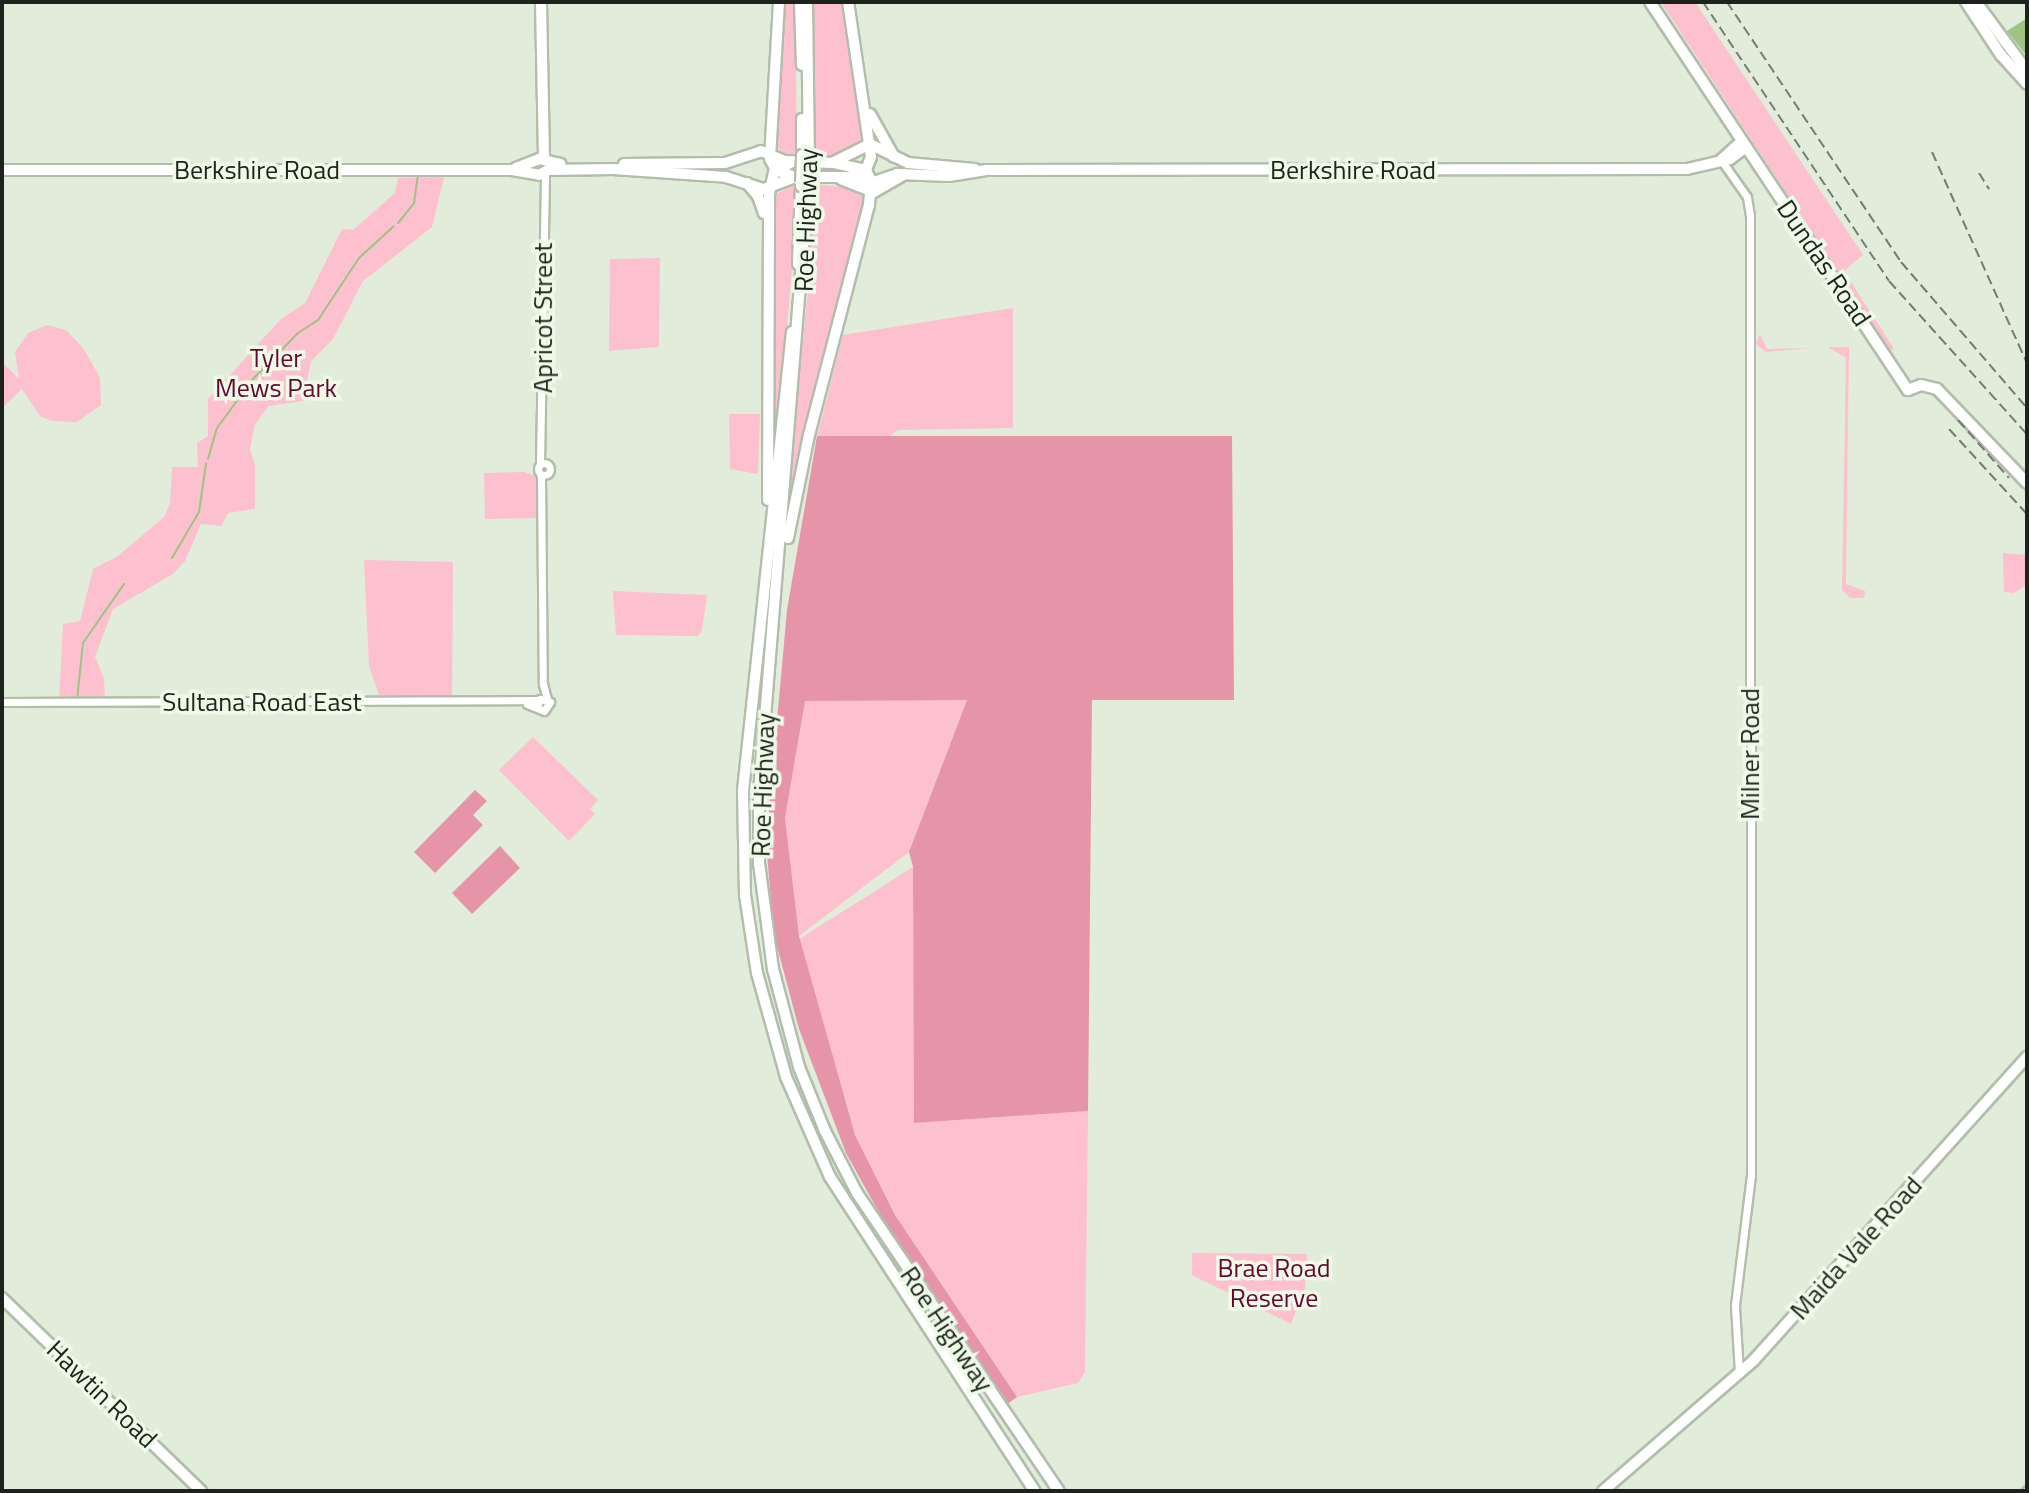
<!DOCTYPE html>
<style>
body{margin:0}
#map{position:relative;width:2029px;height:1493px;overflow:hidden;background:#e1ecda;font-family:"Titillium Web",sans-serif}
div>[style]{position:absolute}
[style*='--x']{left:calc(var(--x)*1px);top:calc(var(--y)*1px);width:calc(var(--w)*1px);rotate:calc(var(--a)*1deg)}
.green>*{inset:0;background:#fdc0ce}
.forest>*{inset:0;background:#e695a9}
.water>*{inset:0;background:#9dc482}
.stream>*{height:2px;margin:-1px;padding:0 1px;transform-origin:1px;border-radius:1px;background:#9dc482}
.roads{filter:drop-shadow(2px 0 #b3bdac) drop-shadow(-2px 0 #b3bdac) drop-shadow(0 2px #b3bdac) drop-shadow(0 -2px #b3bdac)}
.minor>*{height:7px;margin:-3.5px;padding:0 3.5px;transform-origin:3.5px;border-radius:3.5px;background:#fff}
.minor>.ring{margin:-3.5px;padding:0;box-sizing:content-box;background:none;border:7px solid #fff;border-radius:50%}
.major>*{height:10px;margin:-5px;padding:0 5px;transform-origin:5px;border-radius:5px;background:#fff}
.highway>*{height:10px;margin:-5px;padding:0 5px;transform-origin:5px;border-radius:5px;background:#fff}
.rail>*{height:2px;margin-top:-1px;transform-origin:0;background:repeating-linear-gradient(90deg,#747b70 0 10px,transparent 0 15px)}
.bridges{filter:drop-shadow(2px 0 #b3bdac) drop-shadow(-2px 0 #b3bdac) drop-shadow(0 2px #b3bdac) drop-shadow(0 -2px #b3bdac)}
.highway-bridge>*{height:10px;margin:-5px;padding:0 5px;transform-origin:5px;border-radius:5px;background:#fff}
span{translate:-50% -50%;white-space:nowrap;text-align:center;line-height:1.15;-webkit-text-stroke:7px #eefae8;paint-order:stroke}
.street-label{font-size:26px;color:#1e221c}
.park-label{font-size:26px;color:#680630}
.frame{position:absolute;inset:0;border:4px solid #1e221c;pointer-events:none}
</style>
<div id="map">
<div class="green">
<div style="clip-path:polygon(781px 2px,795px 2px,797px 158px,782px 154px,777px 145px)"></div>
<div style="clip-path:polygon(813px 2px,845px 2px,864px 141px,832px 157px,813px 158px)"></div>
<div style="clip-path:polygon(1661px 2px,1695px 2px,1863px 255px,1844px 271px,1894px 349px,1890px 351px)"></div>
<div style="clip-path:polygon(444px 177px,432px 227px,363px 281px,333px 339px,311px 361px,303px 401px,269px 406px,255px 424px,250px 449px,255px 465px,255px 509px,228px 513px,221px 526px,201px 524px,185px 561px,173px 574px,113px 609px,95px 657px,104px 678px,105px 701px,59px 702px,63px 624px,80px 621px,93px 569px,118px 556px,164px 517px,170px 503px,172px 467px,198px 467px,197px 443px,208px 436px,208px 399px,281px 319px,305px 303px,342px 229px,353px 230px,395px 193px,398px 178px)"></div>
<div style="clip-path:polygon(795px 184px,794px 247px,769px 531px,773px 196px)"></div>
<div style="clip-path:polygon(812px 184px,842px 187px,866px 198px,782px 550px,808px 290px)"></div>
<div style="clip-path:polygon(660px 258px,659px 347px,609px 351px,610px 259px)"></div>
<div style="clip-path:polygon(1013px 308px,1013px 428px,898px 430px,888px 437px,816px 441px,843px 335px)"></div>
<div style="clip-path:polygon(47px 325px,66px 330px,84px 349px,100px 378px,101px 405px,77px 422px,52px 421px,40px 416px,22px 389px,2px 408px,2px 362px,19px 379px,15px 352px,28px 333px)"></div>
<div style="clip-path:polygon(1760px 334px,1767px 349px,1810px 348px,1766px 352px,1756px 344px)"></div>
<div style="clip-path:polygon(1828px 347px,1849px 347px,1846px 584px,1865px 591px,1864px 598px,1850px 598px,1842px 590px,1846px 358px)"></div>
<div style="clip-path:polygon(729px 414px,760px 414px,758px 474px,730px 469px)"></div>
<div style="clip-path:polygon(524px 472px,538px 477px,538px 518px,485px 519px,484px 473px)"></div>
<div style="clip-path:polygon(2003px 553px,2027px 555px,2027px 585px,2013px 593px,2004px 592px)"></div>
<div style="clip-path:polygon(364px 560px,453px 562px,452px 698px,379px 695px,369px 666px)"></div>
<div style="clip-path:polygon(613px 591px,707px 595px,702px 630px,698px 636px,616px 635px)"></div>
<div style="clip-path:polygon(805px 700px,967px 700px,909px 852px,799px 936px,785px 818px)"></div>
<div style="clip-path:polygon(533px 737px,598px 800px,590px 809px,595px 814px,569px 841px,499px 770px)"></div>
<div style="clip-path:polygon(913px 867px,914px 1123px,1088px 1111px,1085px 1372px,1078px 1383px,1017px 1397px,895px 1215px,855px 1135px,796px 941px)"></div>
<div style="clip-path:polygon(1192px 1253px,1307px 1254px,1305px 1289px,1291px 1324px,1192px 1275px)"></div>
</div>
<div class="forest">
<div style="clip-path:polygon(817px 436px,1232px 436px,1234px 700px,1092px 700px,1088px 1111px,914px 1123px,913px 867px,909px 852px,967px 700px,805px 701px,785px 818px,799px 936px,855px 1135px,895px 1215px,1017px 1397px,1006px 1405px,887px 1227px,846px 1153px,799px 1029px,774px 935px,766px 843px,787px 610px)"></div>
<div style="clip-path:polygon(475px 790px,487px 801px,473px 815px,483px 825px,435px 873px,414px 852px)"></div>
<div style="clip-path:polygon(500px 846px,520px 868px,472px 914px,452px 893px)"></div>
</div>
<div class="water">
<div style="clip-path:polygon(2027px 18px,2027px 56px,2007px 31px)"></div>
</div>
<div class="stream">
<div style="--x:398;--y:223;--w:26;--a:-51"></div>
<div style="--x:414;--y:203;--w:29;--a:-82"></div>
<div style="--x:208;--y:459;--w:32;--a:-74"></div>
<div style="--x:217;--y:428;--w:61;--a:-53.7"></div>
<div style="--x:253;--y:379;--w:64;--a:-45.6"></div>
<div style="--x:298;--y:333;--w:24;--a:-33"></div>
<div style="--x:318;--y:320;--w:74;--a:-56.5"></div>
<div style="--x:359;--y:258;--w:47;--a:-42.4"></div>
<div style="--x:172;--y:558;--w:53;--a:-59.6"></div>
<div style="--x:199;--y:512;--w:49;--a:-81.7"></div>
<div style="--x:77;--y:700;--w:57;--a:-84"></div>
<div style="--x:83;--y:643;--w:72;--a:-55.2"></div>
</div>
<div class="roads">
<div class="minor">
<div style="--x:1721;--y:160;--w:45;--a:54.9"></div>
<div style="--x:1747;--y:197;--w:18;--a:81"></div>
<div style="--x:1750;--y:215;--w:960;--a:89.94"></div>
<div style="--x:1751;--y:1175;--w:132;--a:97"></div>
<div style="--x:1735;--y:1306;--w:68;--a:86.6"></div>
<div class="ring" style="left:538px;top:463px;width:5px;height:5px"></div>
<div style="--x:540;--y:463;--w:289;--a:-89"></div>
<div style="--x:541;--y:475;--w:209;--a:89.5"></div>
<div style="--x:543;--y:684;--w:16;--a:75"></div>
<div style="--x:2;--y:702;--w:536;--a:-0.21"></div>
<div style="--x:527;--y:704;--w:18;--a:22"></div>
<div style="--x:544;--y:711;--w:11;--a:-56"></div>
<div style="--x:550;--y:702;--w:10;--a:-163"></div>
<div style="--x:540;--y:699;--w:8;--a:113"></div>
<div style="--x:2026;--y:1491;--w:1;--a:-45"></div>
</div>
<div class="major">
<div style="--x:541;--y:2;--w:157;--a:88.9"></div>
<div style="--x:1650;--y:2;--w:466;--a:56.4"></div>
<div style="--x:1908;--y:390;--w:14;--a:-21"></div>
<div style="--x:1921;--y:385;--w:16;--a:14"></div>
<div style="--x:1937;--y:389;--w:130;--a:46.2"></div>
<div style="--x:1966;--y:2;--w:64;--a:56.6"></div>
<div style="--x:2001;--y:55;--w:39;--a:48"></div>
<div style="--x:1976;--y:2;--w:86;--a:53.5"></div>
<div style="--x:1721;--y:160;--w:28;--a:-42"></div>
<div style="--x:624;--y:164;--w:101;--a:-0.6"></div>
<div style="--x:725;--y:163;--w:38;--a:-18"></div>
<div style="--x:761;--y:151;--w:26;--a:23"></div>
<div style="--x:785;--y:161;--w:47;--a:2.4"></div>
<div style="--x:832;--y:163;--w:42;--a:-26.6"></div>
<div style="--x:870;--y:144;--w:42;--a:26.6"></div>
<div style="--x:908;--y:163;--w:67;--a:5.1"></div>
<div style="--x:516;--y:168;--w:25;--a:-21"></div>
<div style="--x:539;--y:159;--w:22;--a:13"></div>
<div style="--x:2;--y:170;--w:510;--a:0"></div>
<div style="--x:512;--y:170;--w:27;--a:10"></div>
<div style="--x:539;--y:175;--w:10;--a:-29"></div>
<div style="--x:548;--y:170;--w:65;--a:-0.9"></div>
<div style="--x:613;--y:169;--w:113;--a:4"></div>
<div style="--x:726;--y:177;--w:40;--a:18"></div>
<div style="--x:764;--y:189;--w:33;--a:-21"></div>
<div style="--x:795;--y:177;--w:53;--a:0"></div>
<div style="--x:848;--y:177;--w:24;--a:15"></div>
<div style="--x:871;--y:183;--w:28;--a:-19"></div>
<div style="--x:897;--y:174;--w:52;--a:2.2"></div>
<div style="--x:949;--y:176;--w:38;--a:-9"></div>
<div style="--x:987;--y:170;--w:700;--a:-0.08"></div>
<div style="--x:1687;--y:169;--w:44;--a:-13.1"></div>
<div style="--x:1730;--y:159;--w:20;--a:-37"></div>
<div style="--x:841;--y:179;--w:35;--a:22"></div>
<div style="--x:874;--y:192;--w:36;--a:-30"></div>
<div style="--x:2;--y:1298;--w:277;--a:44.1"></div>
<div style="--x:1603;--y:1491;--w:200;--a:-40.9"></div>
<div style="--x:1754;--y:1360;--w:408;--a:-48"></div>
</div>
<div class="highway">
<div style="--x:779;--y:2;--w:157;--a:93.3"></div>
<div style="--x:770;--y:159;--w:13;--a:61"></div>
<div style="--x:776;--y:170;--w:20;--a:20"></div>
<div style="--x:800;--y:2;--w:63;--a:88.2"></div>
<div style="--x:807;--y:2;--w:153;--a:89.3"></div>
<div style="--x:870;--y:114;--w:49;--a:60.8"></div>
<div style="--x:802;--y:155;--w:36;--a:-90"></div>
<div style="--x:848;--y:177;--w:18;--a:-16"></div>
<div style="--x:865;--y:172;--w:16;--a:-68"></div>
<div style="--x:871;--y:157;--w:157;--a:-98.4"></div>
<div style="--x:747;--y:183;--w:17;--a:50"></div>
<div style="--x:758;--y:196;--w:18;--a:71"></div>
<div style="--x:808;--y:186;--w:609;--a:94.62"></div>
<div style="--x:759;--y:793;--w:70;--a:90"></div>
<div style="--x:759;--y:863;--w:107;--a:82.5"></div>
<div style="--x:773;--y:969;--w:101;--a:75.1"></div>
<div style="--x:799;--y:1067;--w:69;--a:67.9"></div>
<div style="--x:825;--y:1131;--w:70;--a:62.7"></div>
<div style="--x:857;--y:1193;--w:360;--a:55.9"></div>
<div style="--x:798;--y:264;--w:78;--a:-87.8"></div>
<div style="--x:792;--y:332;--w:462;--a:96.1"></div>
<div style="--x:743;--y:791;--w:104;--a:88.9"></div>
<div style="--x:745;--y:895;--w:79;--a:81.3"></div>
<div style="--x:757;--y:973;--w:108;--a:74.4"></div>
<div style="--x:786;--y:1077;--w:109;--a:66.3"></div>
<div style="--x:830;--y:1177;--w:375;--a:56.9"></div>
<div style="--x:768;--y:500;--w:306;--a:-89.8"></div>
<div style="--x:769;--y:194;--w:23;--a:-77"></div>
<div style="--x:774;--y:172;--w:21;--a:-29"></div>
<div style="--x:788;--y:538;--w:105;--a:-78.5"></div>
<div style="--x:809;--y:435;--w:238;--a:-75.4"></div>
<div style="--x:869;--y:205;--w:24;--a:-85"></div>
<div style="--x:871;--y:181;--w:12;--a:-114"></div>
<div style="--x:866;--y:170;--w:35;--a:-168"></div>
</div>
</div>
<div class="rail">
<div style="--x:1703;--y:2;--w:335;--a:56.3"></div>
<div style="--x:1889;--y:281;--w:206;--a:48"></div>
<div style="--x:1727;--y:2;--w:313;--a:56.2"></div>
<div style="--x:1901;--y:262;--w:193;--a:49.2"></div>
<div style="--x:1932;--y:152;--w:231;--a:65.8"></div>
<div style="--x:1979;--y:173;--w:19;--a:58"></div>
<div style="--x:1958;--y:420;--w:77;--a:48.7"></div>
<div style="--x:1949;--y:429;--w:115;--a:47.5"></div>
</div>
<div class="bridges">
<div class="highway-bridge">
<div style="--x:801;--y:186;--w:31;--a:-88"></div>
<div style="--x:808;--y:186;--w:31;--a:-88"></div>
</div>
</div>
<div class="street-label">
<span style="left:257px;top:170px">Berkshire Road</span>
<span style="left:1353px;top:170px">Berkshire Road</span>
<span style="left:806px;top:220px;rotate:-88deg">Roe Highway</span>
<span style="left:1824px;top:263px;rotate:56deg">Dundas Road</span>
<span style="left:543px;top:318px;rotate:-90deg">Apricot Street</span>
<span style="left:262px;top:702px">Sultana Road East</span>
<span style="left:1750px;top:754px;rotate:-90deg">Milner Road</span>
<span style="left:763px;top:785px;rotate:-88deg">Roe Highway</span>
<span style="left:1856px;top:1248px;rotate:-48deg">Maida Vale Road</span>
<span style="left:947px;top:1329px;rotate:56deg">Roe Highway</span>
<span style="left:102px;top:1394px;rotate:44deg">Hawtin Road</span>
</div>
<div class="park-label">
<span style="left:276px;top:373px">Tyler<br>Mews Park</span>
<span style="left:1274px;top:1283px">Brae Road<br>Reserve</span>
</div>
<div class="frame"></div>
</div>
